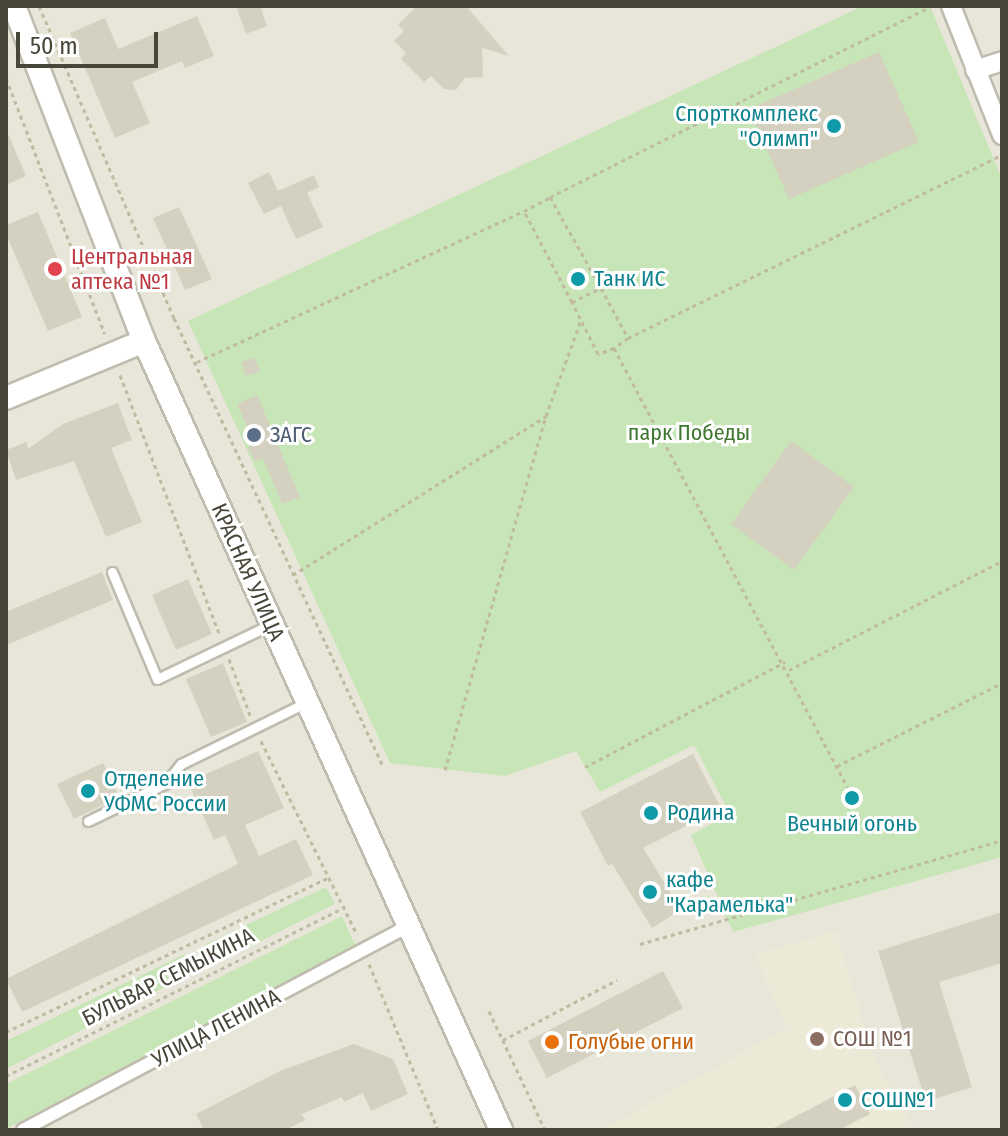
<!DOCTYPE html>
<meta charset="utf-8">
<style>
body{margin:0}
#map{position:relative;width:1008px;height:1136px;overflow:hidden;background:#f4f3eb;font-family:"Fira Sans Condensed",sans-serif}
div>[style]{position:absolute}
[style*='--x']{left:calc(var(--x)*1px);top:calc(var(--y)*1px);width:calc(var(--w)*1px);rotate:calc(var(--a)*1deg)}
.residential>*{inset:0;background:#e8e6d9}
.education>*{inset:0;background:#ecead6}
.green>*{inset:0;background:#c8e5b7}
.building>*{inset:0;background:#d5d1c1}
.path>*{height:3px;margin-top:-1.5px;transform-origin:0;background:repeating-linear-gradient(90deg,#c0baa0 0 4px,transparent 0 8px)}
.roads{filter:drop-shadow(2px 0 #bfbcae) drop-shadow(-2px 0 #bfbcae) drop-shadow(0 2px #bfbcae) drop-shadow(0 -2px #bfbcae)}
.service>*{height:9px;margin:-4.5px;padding:0 4.5px;transform-origin:4.5px;border-radius:4.5px;background:#fff}
.pedestrian>*{height:12px;margin:-6px;padding:0 6px;transform-origin:6px;border-radius:6px;background:#fff}
.minor>*{height:18px;margin:-9px;padding:0 9px;transform-origin:9px;border-radius:9px;background:#fff}
.tertiary>*{height:22px;margin:-11px;padding:0 11px;transform-origin:11px;border-radius:11px;background:#fff}
.dots>*{width:22px;height:22px;translate:-50% -50%;box-sizing:border-box;border:4px solid #fff;border-radius:50%}
span{translate:-50% -50%;white-space:nowrap;text-align:center;line-height:1.15;-webkit-text-stroke:6px #fff;paint-order:stroke}
.culture-label{font-size:22px;color:#0d838f}
.right{translate:-100% -50%;text-align:right}
.left{translate:0 -50%;text-align:left}
.health-label{font-size:22px;color:#be3a42}
.park-label{font-size:22px;color:#3e772f}
.service-label{font-size:22px;color:#4e5e75}
.street-label{font-size:22px;color:#484539}
.education-label{font-size:22px;color:#785e54}
.food-label{font-size:22px;color:#c56008}
.frame{position:absolute;inset:0;border:8px solid #484539;pointer-events:none}
.scale{position:absolute;left:16px;top:32px;width:142px;height:36px;box-sizing:border-box;border:4px solid #484539;border-top:0;padding-left:10px;font-size:24px;line-height:28px;white-space:nowrap;color:#484539;-webkit-text-stroke:6px #fff;paint-order:stroke}
</style>
<div id="map">
<div class="residential">
<div style="clip-path:polygon(6px 6px,1002px 6px,1002px 1130px,6px 1130px)"></div>
</div>
<div class="education">
<div style="clip-path:polygon(836px 931px,871px 1050px,914px 1130px,601px 1130px,787px 1028px,755px 955px)"></div>
</div>
<div class="green">
<div style="clip-path:polygon(863px 6px,930px 6px,1002px 179px,1002px 857px,733px 932px,691px 835px,730px 814px,694px 745px,600px 792px,576px 751px,505px 776px,390px 763px,188px 321px)"></div>
<div style="clip-path:polygon(326px 887px,335px 904px,215px 964px,204px 945px)"></div>
<div style="clip-path:polygon(342px 916px,355px 945px,6px 1129px,6px 1084px)"></div>
<div style="clip-path:polygon(185px 954px,177px 981px,6px 1069px,6px 1041px)"></div>
</div>
<div class="building">
<div style="clip-path:polygon(236px 6px,260px 6px,267px 26px,246px 34px)"></div>
<div style="clip-path:polygon(417px 6px,466px 6px,509px 56px,482px 48px,483px 77px,465px 78px,456px 90px,444px 89px,431px 76px,424px 82px,401px 59px,406px 53px,394px 41px,404px 31px,398px 25px)"></div>
<div style="clip-path:polygon(197px 16px,214px 56px,185px 68px,182px 61px,132px 82px,150px 123px,115px 138px,70px 33px,105px 18px,118px 49px)"></div>
<div style="clip-path:polygon(879px 52px,919px 142px,789px 199px,749px 109px)"></div>
<div style="clip-path:polygon(6px 129px,26px 176px,6px 185px)"></div>
<div style="clip-path:polygon(269px 172px,278px 191px,314px 175px,319px 187px,307px 193px,323px 227px,296px 239px,281px 206px,264px 214px,248px 183px)"></div>
<div style="clip-path:polygon(179px 207px,212px 279px,185px 290px,153px 218px)"></div>
<div style="clip-path:polygon(38px 212px,82px 317px,48px 331px,6px 234px,6px 225px)"></div>
<div style="clip-path:polygon(255px 358px,260px 372px,246px 376px,241px 362px)"></div>
<div style="clip-path:polygon(257px 395px,300px 497px,282px 504px,263px 458px,255px 461px,248px 447px,255px 444px,237px 404px)"></div>
<div style="clip-path:polygon(118px 403px,132px 440px,111px 448px,142px 522px,106px 537px,74px 461px,16px 480px,6px 450px,26px 442px,28px 449px,63px 424px)"></div>
<div style="clip-path:polygon(791px 441px,854px 487px,794px 570px,731px 524px)"></div>
<div style="clip-path:polygon(102px 572px,113px 600px,6px 645px,6px 612px)"></div>
<div style="clip-path:polygon(188px 579px,212px 634px,176px 650px,152px 595px)"></div>
<div style="clip-path:polygon(223px 663px,247px 722px,211px 737px,186px 679px)"></div>
<div style="clip-path:polygon(258px 751px,284px 808px,245px 825px,259px 856px,296px 839px,313px 875px,22px 1012px,6px 979px,238px 864px,225px 835px,214px 840px,188px 782px)"></div>
<div style="clip-path:polygon(693px 754px,721px 808px,643px 848px,681px 910px,652px 928px,612px 864px,608px 866px,580px 812px)"></div>
<div style="clip-path:polygon(103px 763px,119px 797px,74px 819px,57px 784px)"></div>
<div style="clip-path:polygon(1002px 912px,1002px 963px,939px 982px,972px 1087px,926px 1102px,878px 951px)"></div>
<div style="clip-path:polygon(663px 971px,683px 1008px,547px 1078px,528px 1041px)"></div>
<div style="clip-path:polygon(354px 1044px,393px 1059px,408px 1094px,371px 1111px,363px 1093px,344px 1102px,342px 1097px,302px 1114px,305px 1120px,285px 1130px,204px 1130px,196px 1114px,280px 1071px)"></div>
<div style="clip-path:polygon(855px 1085px,870px 1114px,839px 1130px,770px 1130px)"></div>
</div>
<div class="path">
<div style="--x:39;--y:6;--w:340;--a:66.6"></div>
<div style="--x:174;--y:318;--w:495;--a:65"></div>
<div style="--x:6;--y:78;--w:274;--a:68.9"></div>
<div style="--x:550;--y:197;--w:426;--a:-26.6"></div>
<div style="--x:572;--y:302;--w:103;--a:-117.8"></div>
<div style="--x:524;--y:211;--w:30;--a:-28"></div>
<div style="--x:550;--y:197;--w:104;--a:60.7"></div>
<div style="--x:628;--y:338;--w:416;--a:-26.1"></div>
<div style="--x:614;--y:348;--w:17;--a:159"></div>
<div style="--x:598;--y:354;--w:58;--a:-116.6"></div>
<div style="--x:572;--y:302;--w:32;--a:-26"></div>
<div style="--x:601;--y:288;--w:57;--a:61.6"></div>
<div style="--x:628;--y:338;--w:17;--a:144"></div>
<div style="--x:614;--y:348;--w:498;--a:62"></div>
<div style="--x:197;--y:362;--w:360;--a:-24.8"></div>
<div style="--x:120;--y:375;--w:276;--a:69"></div>
<div style="--x:293;--y:575;--w:299;--a:-32.1"></div>
<div style="--x:229;--y:659;--w:60;--a:69.4"></div>
<div style="--x:789;--y:670;--w:239;--a:-27.1"></div>
<div style="--x:261;--y:741;--w:216;--a:63.6"></div>
<div style="--x:837;--y:766;--w:185;--a:-26.7"></div>
<div style="--x:585;--y:767;--w:226;--a:-27.7"></div>
<div style="--x:445;--y:770;--w:368;--a:-74.1"></div>
<div style="--x:546;--y:416;--w:102;--a:-70"></div>
<div style="--x:640;--y:944;--w:377;--a:-16"></div>
<div style="--x:369;--y:964;--w:180;--a:67.4"></div>
<div style="--x:489;--y:1011;--w:132;--a:64.8"></div>
<div style="--x:6;--y:1032;--w:358;--a:-25.6"></div>
<div style="--x:503;--y:1040;--w:129;--a:-27.8"></div>
<div style="--x:6;--y:1076;--w:379;--a:-26.5"></div>
</div>
<div class="roads">
<div class="service">
<div style="--x:112;--y:572;--w:116;--a:67.2"></div>
<div style="--x:157;--y:679;--w:127;--a:-25.6"></div>
<div style="--x:88;--y:821;--w:87;--a:-26"></div>
<div style="--x:166;--y:783;--w:24;--a:-52"></div>
<div style="--x:181;--y:764;--w:140;--a:-26.2"></div>
</div>
<div class="pedestrian">
<div style="--x:23;--y:1130;--w:437;--a:-27.9"></div>
</div>
<div class="minor">
<div style="--x:951;--y:6;--w:139;--a:68.4"></div>
<div style="--x:975;--y:70;--w:28;--a:-18"></div>
</div>
<div class="tertiary">
<div style="--x:14;--y:6;--w:359;--a:68.8"></div>
<div style="--x:144;--y:341;--w:866;--a:65.65"></div>
<div style="--x:6;--y:398;--w:149;--a:-22.4"></div>
</div>
</div>
<div class="dots">
<div style="left:834px;top:126px;background:#0f9aa8"></div>
<div style="left:55px;top:269px;background:#e0444e"></div>
<div style="left:578px;top:279px;background:#0f9aa8"></div>
<div style="left:254px;top:435px;background:#5c6f8a"></div>
<div style="left:88px;top:791px;background:#0f9aa8"></div>
<div style="left:852px;top:798px;background:#0f9aa8"></div>
<div style="left:651px;top:813px;background:#0f9aa8"></div>
<div style="left:650px;top:892px;background:#0f9aa8"></div>
<div style="left:817px;top:1039px;background:#8d6e63"></div>
<div style="left:552px;top:1042px;background:#e8710a"></div>
<div style="left:845px;top:1100px;background:#0f9aa8"></div>
</div>
<div class="culture-label">
<span class="right" style="left:818px;top:126px">Спорткомплекс<br>"Олимп"</span>
<span class="left" style="left:594px;top:279px">Танк ИС</span>
<span class="left" style="left:104px;top:791px">Отделение<br>УФМС России</span>
<span class="left" style="left:667px;top:813px">Родина</span>
<span style="left:852px;top:824px">Вечный огонь</span>
<span class="left" style="left:666px;top:892px">кафе<br>"Карамелька"</span>
<span class="left" style="left:861px;top:1100px">СОШ№1</span>
</div>
<div class="health-label">
<span class="left" style="left:71px;top:269px">Центральная<br>аптека №1</span>
</div>
<div class="park-label">
<span style="left:689px;top:433px">парк Победы</span>
</div>
<div class="service-label">
<span class="left" style="left:270px;top:435px">ЗАГС</span>
</div>
<div class="street-label">
<span style="left:248px;top:572px;rotate:66deg">КРАСНАЯ УЛИЦА</span>
<span style="left:168px;top:977px;rotate:-27deg">БУЛЬВАР СЕМЫКИНА</span>
<span style="left:216px;top:1028px;rotate:-28deg">УЛИЦА ЛЕНИНА</span>
</div>
<div class="education-label">
<span class="left" style="left:833px;top:1039px">СОШ №1</span>
</div>
<div class="food-label">
<span class="left" style="left:568px;top:1042px">Голубые огни</span>
</div>
<div class="frame"></div>
<div class="scale">50 m</div>
</div>
